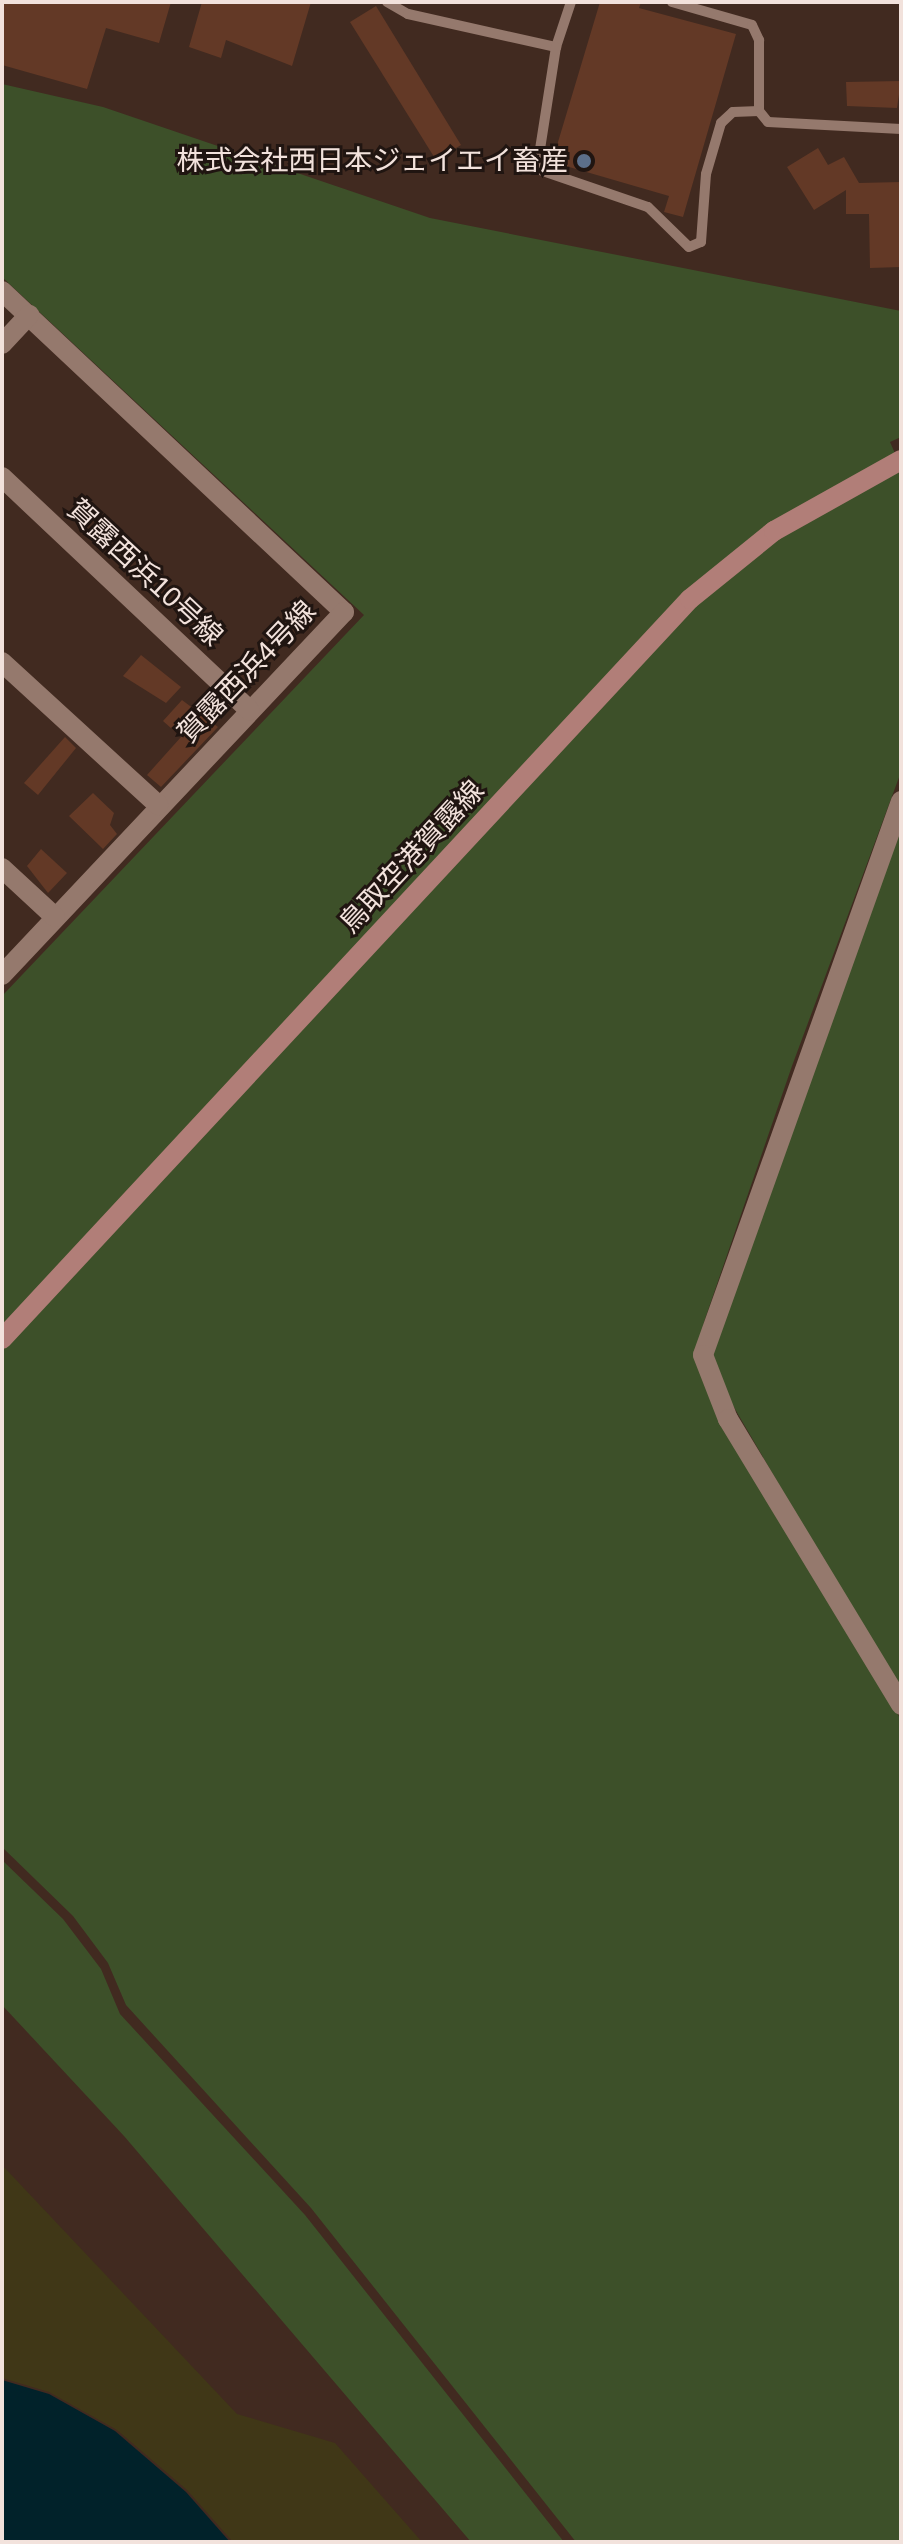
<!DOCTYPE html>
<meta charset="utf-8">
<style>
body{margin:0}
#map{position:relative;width:903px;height:2544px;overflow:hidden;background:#412a20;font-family:Helvetica,"Noto Sans JP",sans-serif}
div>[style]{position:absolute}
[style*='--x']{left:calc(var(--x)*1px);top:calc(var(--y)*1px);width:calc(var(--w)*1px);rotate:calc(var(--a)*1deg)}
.green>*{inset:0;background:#3d5029}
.sand>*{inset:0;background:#403717}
.water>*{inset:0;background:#01222a}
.building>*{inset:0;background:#633926}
.lane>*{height:10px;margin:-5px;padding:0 5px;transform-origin:5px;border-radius:5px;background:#95796d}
.street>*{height:20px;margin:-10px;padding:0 10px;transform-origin:10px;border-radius:10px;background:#95796d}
.secondary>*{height:20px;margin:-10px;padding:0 10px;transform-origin:10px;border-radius:10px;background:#b17e78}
.dots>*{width:22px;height:22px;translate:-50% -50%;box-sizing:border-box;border:4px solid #201511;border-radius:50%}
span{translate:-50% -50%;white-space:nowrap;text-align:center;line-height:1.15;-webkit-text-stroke:6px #201511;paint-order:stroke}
.poi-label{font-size:28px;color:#f2e2dc}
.right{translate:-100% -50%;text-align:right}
.street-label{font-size:28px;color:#f2e2dc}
.frame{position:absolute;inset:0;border:4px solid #f2e2dc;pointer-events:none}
</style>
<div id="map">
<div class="green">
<div style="clip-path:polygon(2px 84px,103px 107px,430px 218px,901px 311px,901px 437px,890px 442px,901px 467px,901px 772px,792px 1066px,704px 1322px,699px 1355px,901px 1720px,901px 2542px,576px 2542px,311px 2208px,126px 2005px,108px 1963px,73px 1916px,2px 1847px,2px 996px,364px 615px,2px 277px)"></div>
<div style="clip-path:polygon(901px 821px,901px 1694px,721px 1385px,713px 1358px,717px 1328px)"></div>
<div style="clip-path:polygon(2px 1860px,63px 1919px,101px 1969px,120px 2014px,305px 2215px,564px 2542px,471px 2542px,124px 2136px,2px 2005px)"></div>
</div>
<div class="sand">
<div style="clip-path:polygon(2px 2165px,237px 2414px,335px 2443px,422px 2542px,233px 2542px,187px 2490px,117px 2430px,49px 2392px,2px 2378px)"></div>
</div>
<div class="water">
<div style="clip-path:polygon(2px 2380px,49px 2394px,115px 2431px,186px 2492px,230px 2542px,2px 2542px)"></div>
</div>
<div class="building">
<div style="clip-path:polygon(2px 2px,171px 2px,159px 43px,106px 28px,87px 89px,2px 65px)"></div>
<div style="clip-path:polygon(202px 2px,311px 2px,292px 66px,226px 40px,221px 58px,189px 47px)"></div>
<div style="clip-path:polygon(600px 2px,641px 2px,639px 8px,736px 34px,683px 217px,664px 212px,669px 196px,552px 162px)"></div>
<div style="clip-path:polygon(376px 6px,461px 145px,436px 160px,350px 22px)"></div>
<div style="clip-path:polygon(901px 81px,897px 108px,847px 106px,846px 82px)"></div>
<div style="clip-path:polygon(818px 148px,828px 165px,844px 157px,859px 183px,901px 182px,901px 267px,870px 268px,869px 214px,846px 214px,846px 190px,814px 210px,787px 167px)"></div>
<div style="clip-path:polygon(141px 655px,181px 687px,166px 703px,123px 676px)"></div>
<div style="clip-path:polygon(182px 700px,218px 727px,161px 787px,147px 775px,181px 737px,163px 721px)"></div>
<div style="clip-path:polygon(65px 737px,76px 748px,38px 795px,24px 783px)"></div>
<div style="clip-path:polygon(93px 793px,114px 813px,110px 825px,117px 834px,103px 849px,69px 816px)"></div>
<div style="clip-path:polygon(41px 849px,67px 873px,48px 893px,27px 866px)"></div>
</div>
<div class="lane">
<div style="--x:387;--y:2;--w:24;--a:30"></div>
<div style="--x:408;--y:14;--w:152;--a:12.6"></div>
<div style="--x:556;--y:47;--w:47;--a:-71.6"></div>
<div style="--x:672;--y:2;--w:83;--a:16"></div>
<div style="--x:752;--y:25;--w:17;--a:65"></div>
<div style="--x:759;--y:40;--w:71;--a:90"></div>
<div style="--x:759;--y:111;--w:14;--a:51"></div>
<div style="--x:768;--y:122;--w:133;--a:3"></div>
<div style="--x:556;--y:47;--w:123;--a:98.9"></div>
<div style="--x:537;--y:169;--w:117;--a:18.9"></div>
<div style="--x:648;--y:207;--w:57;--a:44.3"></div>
<div style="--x:689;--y:247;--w:13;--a:-23"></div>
<div style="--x:701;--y:242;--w:68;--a:-85.8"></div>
<div style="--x:706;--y:174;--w:53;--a:-73.6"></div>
<div style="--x:721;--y:123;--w:16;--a:-43"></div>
<div style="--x:733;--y:112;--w:26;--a:-2"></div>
</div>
<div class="street">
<div style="--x:2;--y:291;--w:469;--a:43.2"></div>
<div style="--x:344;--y:612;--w:499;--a:133.3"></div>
<div style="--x:2;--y:344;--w:40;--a:-47"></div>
<div style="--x:2;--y:477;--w:340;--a:43.3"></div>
<div style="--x:2;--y:662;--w:212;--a:42.5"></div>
<div style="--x:901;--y:801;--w:588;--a:109.67"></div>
<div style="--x:703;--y:1355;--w:69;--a:68.7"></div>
<div style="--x:728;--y:1419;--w:334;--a:58.8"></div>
<div style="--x:2;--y:868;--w:72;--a:42.8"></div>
</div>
<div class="secondary">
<div style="--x:2;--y:1339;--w:1010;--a:-47.09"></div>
<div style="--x:690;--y:599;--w:108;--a:-39"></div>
<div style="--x:774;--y:531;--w:145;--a:-29.2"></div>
</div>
<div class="dots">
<div style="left:584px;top:161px;background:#5c6f8a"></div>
</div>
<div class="poi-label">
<span class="right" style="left:568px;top:161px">株式会社西日本ジェイエイ畜産</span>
</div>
<div class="street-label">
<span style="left:145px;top:573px;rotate:43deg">賀露西浜10号線</span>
<span style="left:247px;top:672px;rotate:-46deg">賀露西浜4号線</span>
<span style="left:412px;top:857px;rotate:-47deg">鳥取空港賀露線</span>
</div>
<div class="frame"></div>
</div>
